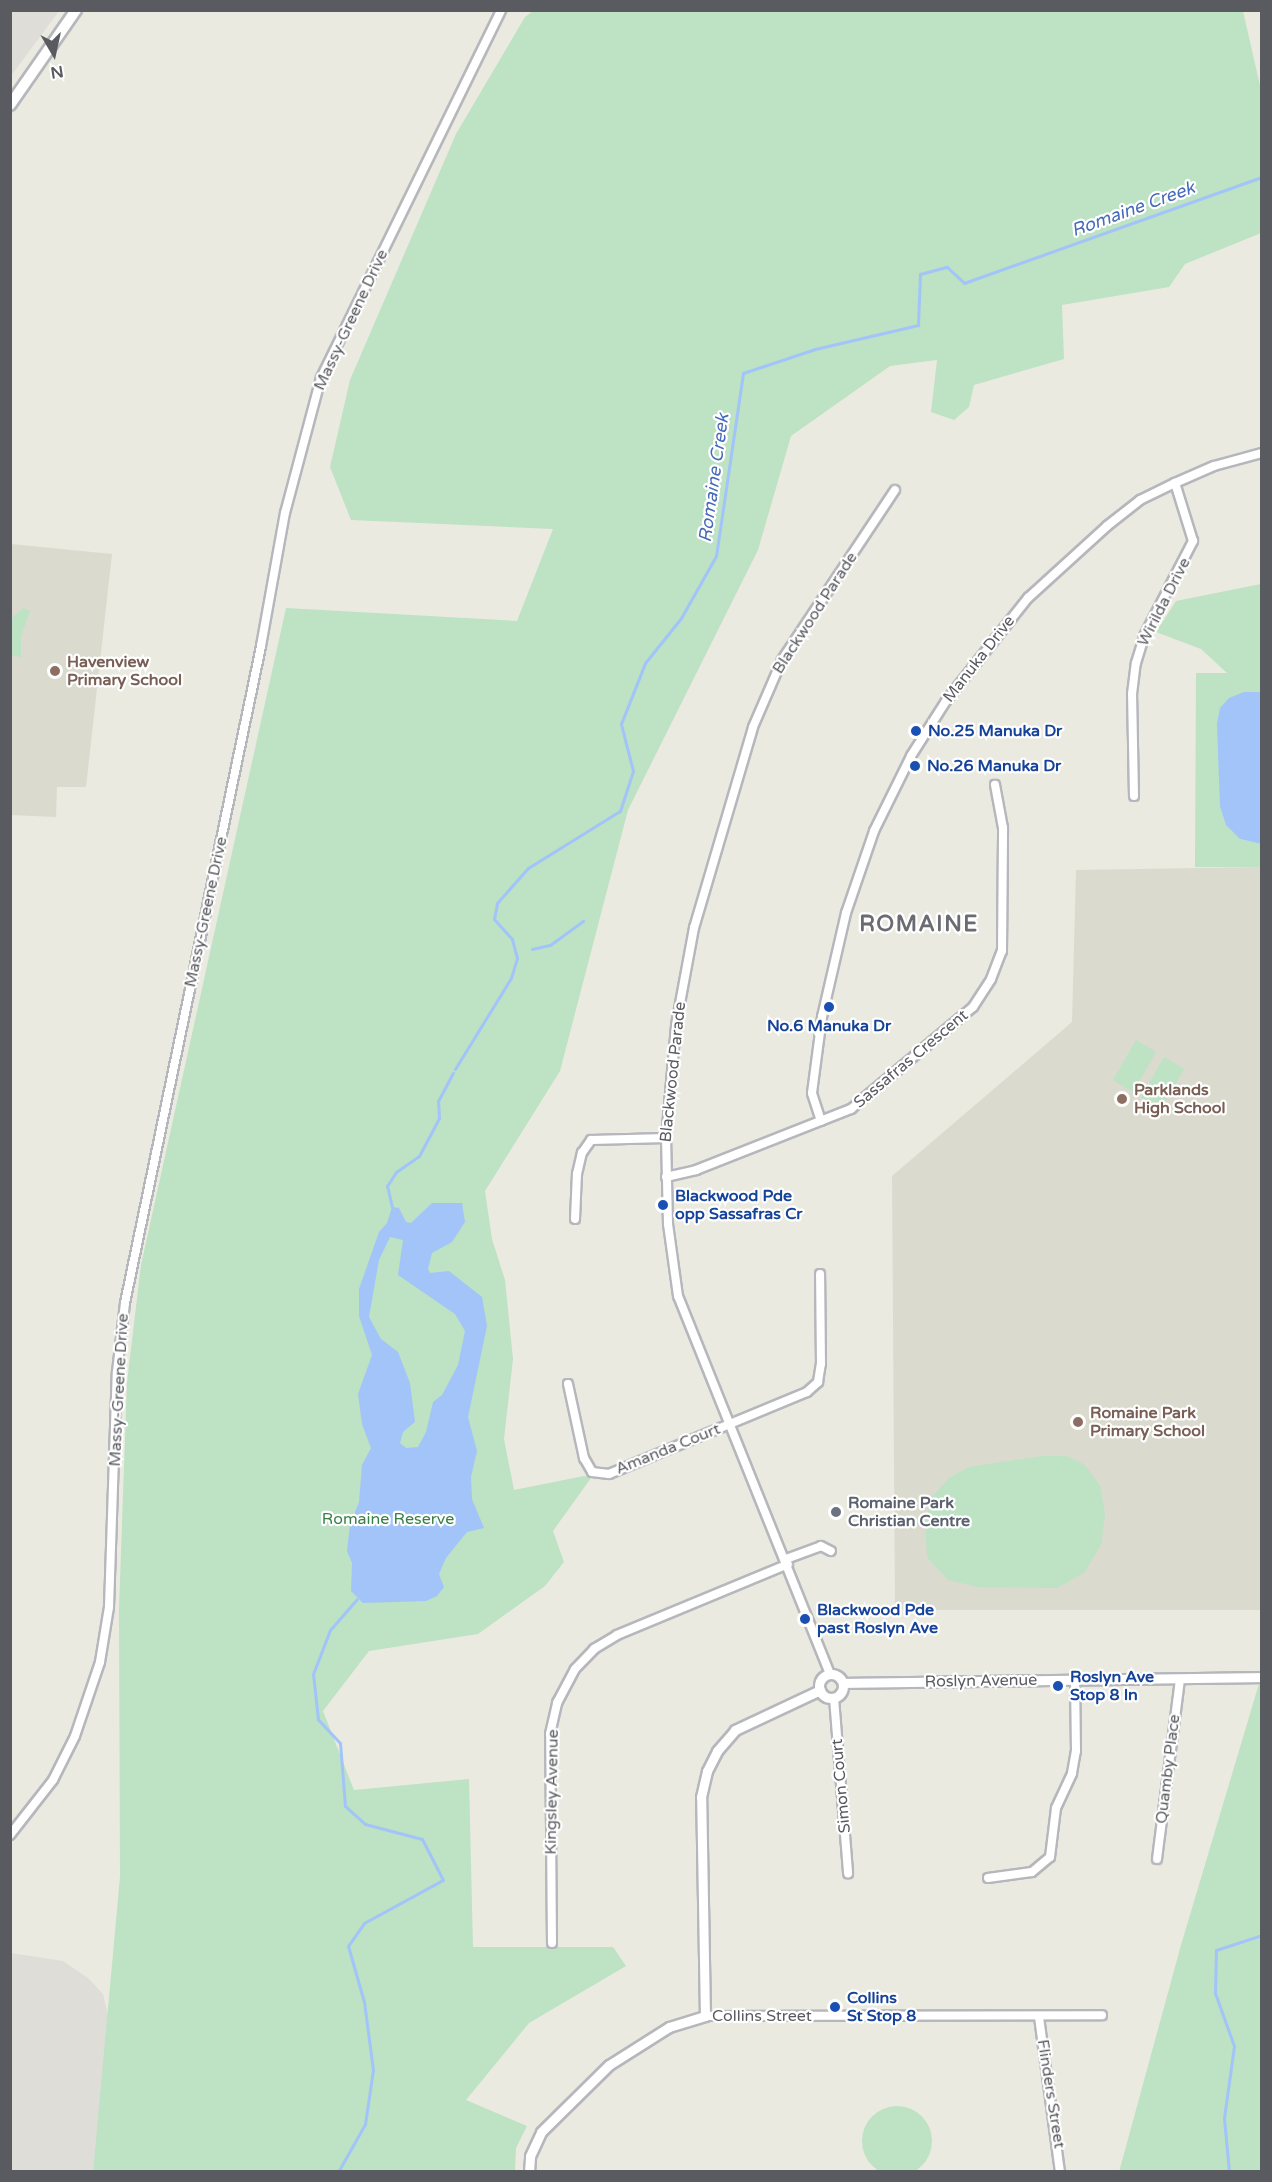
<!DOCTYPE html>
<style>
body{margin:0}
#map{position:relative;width:1272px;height:2182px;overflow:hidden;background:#ebeae0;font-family:"Varela Round",sans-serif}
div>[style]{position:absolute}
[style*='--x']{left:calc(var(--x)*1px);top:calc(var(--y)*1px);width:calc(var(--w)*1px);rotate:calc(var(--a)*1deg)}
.industrial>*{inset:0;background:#deddd8}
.education>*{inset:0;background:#dbdace}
.green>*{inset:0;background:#bde2c4}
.round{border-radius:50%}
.water>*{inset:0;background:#a2c4f9}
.stream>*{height:3px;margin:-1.5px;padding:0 1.5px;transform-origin:1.5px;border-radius:1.5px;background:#a2c4f9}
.roads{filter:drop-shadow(2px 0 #b6b7bc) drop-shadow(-2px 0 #b6b7bc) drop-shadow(0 2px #b6b7bc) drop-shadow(0 -2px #b6b7bc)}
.minor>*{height:8px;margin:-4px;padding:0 4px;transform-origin:4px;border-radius:4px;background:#fff}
.tertiary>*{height:9px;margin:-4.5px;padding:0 4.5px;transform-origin:4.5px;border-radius:4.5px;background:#fff}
.tertiary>.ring{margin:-4.5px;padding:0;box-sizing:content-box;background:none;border:9px solid #fff;border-radius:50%}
.secondary>*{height:10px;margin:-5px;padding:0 5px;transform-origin:5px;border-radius:5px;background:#fff}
.dots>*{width:16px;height:16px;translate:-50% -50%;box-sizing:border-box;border:3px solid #fff;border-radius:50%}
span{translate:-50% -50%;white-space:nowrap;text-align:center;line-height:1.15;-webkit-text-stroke:4.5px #fff;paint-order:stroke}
.street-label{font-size:16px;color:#595b60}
.education-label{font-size:16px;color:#785e54;font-weight:700}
.left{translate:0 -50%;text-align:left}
.transit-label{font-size:16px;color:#164399;font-weight:700}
.worship-label{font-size:16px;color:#5b616d;font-weight:700}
.park-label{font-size:16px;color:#397f48}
.water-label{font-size:18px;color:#476bba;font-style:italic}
.district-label{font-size:22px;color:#6a6c72;font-weight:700;letter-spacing:1.5px}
.frame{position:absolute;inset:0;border:12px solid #595b60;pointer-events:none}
.north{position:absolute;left:24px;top:24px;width:60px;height:60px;-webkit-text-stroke:4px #fff;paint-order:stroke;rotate:171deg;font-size:16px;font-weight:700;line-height:24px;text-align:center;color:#595b60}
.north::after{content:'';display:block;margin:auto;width:21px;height:27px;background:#595b60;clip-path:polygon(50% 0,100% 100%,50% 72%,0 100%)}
</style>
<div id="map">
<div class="industrial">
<div style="clip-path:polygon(11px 10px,59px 11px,11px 76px,10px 11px)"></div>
<div style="clip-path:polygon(11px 1953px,63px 1961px,88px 1978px,103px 1994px,109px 2020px,93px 2171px,11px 2172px)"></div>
</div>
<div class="education">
<div style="clip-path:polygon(11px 544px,112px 554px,86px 787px,57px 787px,56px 817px,11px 815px)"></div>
<div style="clip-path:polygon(1261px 867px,1261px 1610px,895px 1610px,892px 1176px,1072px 1022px,1076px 870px)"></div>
</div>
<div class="green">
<div style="clip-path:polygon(533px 11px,1243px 11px,1261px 90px,1261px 233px,1185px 264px,1169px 287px,1062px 305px,1064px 359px,974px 385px,969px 407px,954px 420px,931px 412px,937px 360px,890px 366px,791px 436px,758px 550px,628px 810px,560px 1071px,485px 1191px,492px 1239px,505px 1280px,513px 1359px,504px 1439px,514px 1490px,584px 1476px,591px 1478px,553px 1531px,564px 1562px,545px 1586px,478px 1634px,369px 1651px,323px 1711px,354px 1790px,469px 1779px,473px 1947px,613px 1947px,626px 1966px,529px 2023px,466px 2100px,527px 2126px,516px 2148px,515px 2171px,93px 2172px,120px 1877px,119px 1609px,127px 1382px,141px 1265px,286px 608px,517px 621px,553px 529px,351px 520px,330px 467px,350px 380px,456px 134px,525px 17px)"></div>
<div style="clip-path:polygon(1261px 584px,1261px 692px,1244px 692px,1240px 839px,1261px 844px,1261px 867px,1195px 867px,1196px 673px,1227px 673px,1201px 649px,1156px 632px,1176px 601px)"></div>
<div style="clip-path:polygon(23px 608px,30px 611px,21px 636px,21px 657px,11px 655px,11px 619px)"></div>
<div style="clip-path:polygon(1136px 1040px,1156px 1052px,1133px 1092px,1113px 1080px)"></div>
<div style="clip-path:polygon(1164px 1057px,1184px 1069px,1161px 1109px,1141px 1097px)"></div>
<div style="clip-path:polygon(1042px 1456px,1067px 1456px,1085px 1465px,1100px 1486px,1105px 1514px,1101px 1545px,1084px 1573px,1057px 1588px,978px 1587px,948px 1580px,927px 1557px,925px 1524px,932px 1497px,949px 1478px,969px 1467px)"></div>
<div style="clip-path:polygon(1261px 1677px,1261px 2171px,1119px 2172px,1181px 1945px)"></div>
<div class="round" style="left:862px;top:2106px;width:70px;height:70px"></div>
</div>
<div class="water">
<div style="clip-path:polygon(1244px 692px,1261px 692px,1261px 844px,1240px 839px,1226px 825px,1220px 806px,1217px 724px,1220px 708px,1229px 698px)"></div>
<div style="clip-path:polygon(evenodd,432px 1203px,462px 1203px,465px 1222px,452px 1242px,432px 1253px,428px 1269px,430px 1273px,449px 1271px,482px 1297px,487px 1326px,468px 1417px,477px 1451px,471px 1477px,472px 1499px,484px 1528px,467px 1532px,446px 1558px,439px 1574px,444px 1587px,437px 1596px,426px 1601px,363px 1603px,351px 1591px,352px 1563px,347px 1551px,350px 1525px,359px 1502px,362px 1465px,371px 1448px,362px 1424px,358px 1394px,372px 1355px,359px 1316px,359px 1289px,379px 1232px,387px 1223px,392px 1207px,399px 1208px,406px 1222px,411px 1223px,432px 1203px,390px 1237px,403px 1240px,398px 1275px,455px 1314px,465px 1331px,458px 1365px,442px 1395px,433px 1402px,426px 1432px,418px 1447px,406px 1448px,400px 1443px,403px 1432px,415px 1422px,410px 1383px,398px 1352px,381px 1339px,369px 1317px,379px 1260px,390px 1237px)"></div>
</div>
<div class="stream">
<div style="--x:532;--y:949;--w:18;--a:-13"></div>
<div style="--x:550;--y:945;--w:41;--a:-36"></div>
<div style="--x:455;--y:1069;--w:107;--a:-58.4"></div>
<div style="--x:511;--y:978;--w:21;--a:-73"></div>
<div style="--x:517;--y:958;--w:20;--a:-105"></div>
<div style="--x:512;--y:939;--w:27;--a:-132"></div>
<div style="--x:494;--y:919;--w:16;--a:-79"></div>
<div style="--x:497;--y:903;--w:47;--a:-48.5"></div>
<div style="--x:528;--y:868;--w:108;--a:-31.8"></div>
<div style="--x:620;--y:811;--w:42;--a:-72"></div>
<div style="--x:633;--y:771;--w:49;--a:-104.3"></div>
<div style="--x:621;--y:724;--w:66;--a:-68.5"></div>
<div style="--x:645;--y:663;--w:58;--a:-51.3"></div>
<div style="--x:681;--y:618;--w:71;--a:-60.6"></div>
<div style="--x:716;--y:556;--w:185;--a:-81.6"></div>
<div style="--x:743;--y:373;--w:76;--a:-18.4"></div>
<div style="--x:815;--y:349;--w:106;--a:-13.1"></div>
<div style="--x:918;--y:325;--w:51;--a:-87.8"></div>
<div style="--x:920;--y:274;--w:28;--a:-15"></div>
<div style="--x:947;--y:267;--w:23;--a:43"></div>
<div style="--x:964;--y:283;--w:316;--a:-19.6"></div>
<div style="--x:392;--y:1207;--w:22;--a:-103"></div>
<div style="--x:387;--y:1186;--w:17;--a:-57"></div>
<div style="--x:396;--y:1172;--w:28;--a:-35"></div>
<div style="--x:419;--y:1156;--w:43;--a:-62.2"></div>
<div style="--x:439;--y:1118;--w:17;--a:-93"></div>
<div style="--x:438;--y:1101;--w:32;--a:-62"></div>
<div style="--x:338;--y:2172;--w:55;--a:-60.6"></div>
<div style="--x:365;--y:2124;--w:55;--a:-81.6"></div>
<div style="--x:373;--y:2070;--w:69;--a:-97.5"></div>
<div style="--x:364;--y:2002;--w:58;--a:-105.9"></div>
<div style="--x:348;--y:1946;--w:28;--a:-55"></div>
<div style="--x:364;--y:1923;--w:90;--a:-28.6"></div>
<div style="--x:443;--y:1880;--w:46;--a:-117.1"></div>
<div style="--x:422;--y:1839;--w:59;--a:-165.3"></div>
<div style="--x:365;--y:1824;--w:27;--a:-138"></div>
<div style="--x:345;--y:1806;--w:63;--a:-94.5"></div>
<div style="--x:340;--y:1743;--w:33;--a:-133"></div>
<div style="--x:318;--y:1719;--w:45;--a:-96.3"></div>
<div style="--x:313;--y:1674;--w:47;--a:-68.9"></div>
<div style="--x:330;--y:1630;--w:41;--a:-48.9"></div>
<div style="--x:1229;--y:2172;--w:54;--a:-95.3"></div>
<div style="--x:1224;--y:2118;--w:73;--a:-82.1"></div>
<div style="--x:1234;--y:2046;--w:56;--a:-109.7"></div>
<div style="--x:1215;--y:1993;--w:43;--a:-88.7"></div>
<div style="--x:1216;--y:1950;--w:48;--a:-18.1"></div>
</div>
<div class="roads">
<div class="minor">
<div style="--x:1134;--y:796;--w:102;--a:-91.1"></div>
<div style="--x:1132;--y:694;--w:31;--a:-83"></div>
<div style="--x:1136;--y:663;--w:28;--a:-73"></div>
<div style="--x:1144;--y:636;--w:107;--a:-62.7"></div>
<div style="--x:1193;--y:541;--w:61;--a:-107.2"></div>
<div style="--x:821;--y:1121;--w:29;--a:-108"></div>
<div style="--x:812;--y:1093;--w:77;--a:-82.5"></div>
<div style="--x:822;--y:1017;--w:107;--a:-77"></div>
<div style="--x:846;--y:913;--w:87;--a:-71.1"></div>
<div style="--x:874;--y:831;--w:84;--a:-63.7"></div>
<div style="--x:911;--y:756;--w:65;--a:-57.5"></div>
<div style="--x:946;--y:701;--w:132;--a:-51.5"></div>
<div style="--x:1028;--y:598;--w:107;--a:-42.3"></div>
<div style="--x:1107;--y:526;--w:42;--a:-38.2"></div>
<div style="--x:1140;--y:500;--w:39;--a:-26"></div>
<div style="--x:1175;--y:483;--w:43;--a:-23.6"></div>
<div style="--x:1214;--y:466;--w:50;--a:-15.2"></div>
<div style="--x:666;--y:1177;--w:31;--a:-13"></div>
<div style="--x:696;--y:1170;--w:167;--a:-21.5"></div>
<div style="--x:851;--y:1109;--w:159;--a:-39.9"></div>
<div style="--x:973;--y:1007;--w:33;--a:-57"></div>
<div style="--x:991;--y:979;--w:30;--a:-69"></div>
<div style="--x:1002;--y:951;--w:123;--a:-89.5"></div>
<div style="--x:1003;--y:828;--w:44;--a:-100.5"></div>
<div style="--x:575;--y:1219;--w:45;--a:-87.5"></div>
<div style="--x:577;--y:1174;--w:22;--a:-77"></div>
<div style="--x:582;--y:1153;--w:16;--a:-55"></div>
<div style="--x:591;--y:1140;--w:75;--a:-1.5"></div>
<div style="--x:568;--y:1384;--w:76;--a:77.8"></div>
<div style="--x:584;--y:1458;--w:16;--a:60"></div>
<div style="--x:592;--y:1472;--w:17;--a:7"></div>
<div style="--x:609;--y:1474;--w:214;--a:-22.5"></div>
<div style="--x:807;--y:1392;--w:15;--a:-42"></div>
<div style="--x:818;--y:1382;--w:18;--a:-81"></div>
<div style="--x:821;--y:1364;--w:90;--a:-90.6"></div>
<div style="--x:786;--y:1559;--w:37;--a:-20"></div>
<div style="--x:821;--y:1546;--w:11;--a:27"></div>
<div style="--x:830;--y:1674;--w:407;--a:-111.9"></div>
<div style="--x:678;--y:1296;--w:73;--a:-97.9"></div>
<div style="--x:668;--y:1224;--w:86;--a:-91.3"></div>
<div style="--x:666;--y:1138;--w:113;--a:-84.9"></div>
<div style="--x:676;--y:1025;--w:99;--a:-79.5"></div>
<div style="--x:694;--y:928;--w:209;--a:-73.6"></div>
<div style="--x:753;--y:727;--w:73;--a:-66.6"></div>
<div style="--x:782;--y:660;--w:204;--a:-56.4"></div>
<div style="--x:834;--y:1698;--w:176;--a:85.4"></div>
<div style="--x:10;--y:1835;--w:70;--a:-52"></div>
<div style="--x:53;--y:1780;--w:49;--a:-63.4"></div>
<div style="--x:75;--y:1736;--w:78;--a:-71.3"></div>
<div style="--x:100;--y:1662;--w:56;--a:-80.7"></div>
<div style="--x:109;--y:1607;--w:235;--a:-88.1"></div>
<div style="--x:117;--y:1372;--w:69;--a:-83.4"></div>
<div style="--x:125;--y:1303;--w:671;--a:-78.3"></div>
<div style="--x:261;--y:646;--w:135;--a:-79.8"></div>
<div style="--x:285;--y:513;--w:140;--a:-75.1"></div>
<div style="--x:321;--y:378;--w:410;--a:-63.9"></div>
<div style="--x:1157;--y:1859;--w:180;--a:-82.7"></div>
<div style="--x:988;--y:1878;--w:44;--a:-7.8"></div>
<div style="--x:1032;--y:1872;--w:23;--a:-40"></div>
<div style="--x:1050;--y:1857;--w:49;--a:-83"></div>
<div style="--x:1056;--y:1808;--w:38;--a:-65"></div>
<div style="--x:1072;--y:1773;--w:22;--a:-80"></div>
<div style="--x:1076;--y:1751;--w:72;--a:-90.8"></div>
<div style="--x:552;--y:1943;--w:209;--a:-90.5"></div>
<div style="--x:550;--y:1734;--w:32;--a:-77"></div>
<div style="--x:557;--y:1703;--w:38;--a:-62"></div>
<div style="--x:575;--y:1669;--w:28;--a:-46"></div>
<div style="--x:594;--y:1649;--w:27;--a:-31"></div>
<div style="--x:617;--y:1635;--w:185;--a:-22.5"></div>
<div style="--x:705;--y:2016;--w:397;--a:-0.1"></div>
<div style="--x:1039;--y:2017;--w:156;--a:82.3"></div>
</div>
<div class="tertiary">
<div class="ring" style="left:819px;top:1674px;width:15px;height:15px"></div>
<div style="--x:843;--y:1683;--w:419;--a:-0.8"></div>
<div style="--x:529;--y:2172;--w:16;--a:-86"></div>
<div style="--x:530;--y:2156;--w:26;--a:-65"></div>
<div style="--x:541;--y:2132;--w:95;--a:-44.6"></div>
<div style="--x:609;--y:2065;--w:71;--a:-32.3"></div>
<div style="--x:669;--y:2027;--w:38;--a:-17"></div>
<div style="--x:705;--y:2016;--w:219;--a:-91"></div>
<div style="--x:701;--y:1797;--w:27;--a:-77"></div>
<div style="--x:707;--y:1771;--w:22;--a:-63"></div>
<div style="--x:717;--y:1751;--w:28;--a:-49"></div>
<div style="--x:735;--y:1730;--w:94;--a:-25.2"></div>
</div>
<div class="secondary">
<div style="--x:10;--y:105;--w:116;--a:-55.2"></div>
</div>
</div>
<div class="dots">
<div style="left:55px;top:671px;background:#8d6e63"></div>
<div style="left:916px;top:731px;background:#1a4fb4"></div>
<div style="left:915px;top:766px;background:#1a4fb4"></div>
<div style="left:829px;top:1007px;background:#1a4fb4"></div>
<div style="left:1122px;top:1099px;background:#8d6e63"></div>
<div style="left:663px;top:1205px;background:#1a4fb4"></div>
<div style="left:1078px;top:1422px;background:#8d6e63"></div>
<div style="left:836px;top:1512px;background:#6b7280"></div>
<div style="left:805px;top:1619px;background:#1a4fb4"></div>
<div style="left:1058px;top:1686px;background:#1a4fb4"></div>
<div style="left:835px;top:2007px;background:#1a4fb4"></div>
</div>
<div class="street-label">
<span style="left:351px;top:320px;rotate:-65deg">Massy-Greene Drive</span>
<span style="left:1164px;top:602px;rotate:-63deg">Wirilda Drive</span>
<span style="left:815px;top:613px;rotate:-57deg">Blackwood Parade</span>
<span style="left:979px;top:659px;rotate:-52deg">Manuka Drive</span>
<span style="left:206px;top:912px;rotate:-78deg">Massy-Greene Drive</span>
<span style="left:911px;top:1059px;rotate:-40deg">Sassafras Crescent</span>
<span style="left:673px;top:1072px;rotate:-84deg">Blackwood Parade</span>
<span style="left:119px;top:1390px;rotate:-87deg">Massy-Greene Drive</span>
<span style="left:668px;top:1449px;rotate:-22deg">Amanda Court</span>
<span style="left:981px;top:1681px;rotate:-1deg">Roslyn Avenue</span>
<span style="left:1168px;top:1769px;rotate:-83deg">Quamby Place</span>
<span style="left:841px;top:1786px;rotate:-95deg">Simon Court</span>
<span style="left:552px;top:1792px;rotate:-89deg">Kingsley Avenue</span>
<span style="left:762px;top:2016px">Collins Street</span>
<span style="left:1051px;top:2094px;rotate:81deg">Flinders Street</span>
</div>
<div class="education-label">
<span class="left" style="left:67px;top:671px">Havenview<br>Primary School</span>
<span class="left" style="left:1134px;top:1099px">Parklands<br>High School</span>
<span class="left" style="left:1090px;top:1422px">Romaine Park<br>Primary School</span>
</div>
<div class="transit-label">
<span class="left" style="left:928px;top:731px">No.25 Manuka Dr</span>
<span class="left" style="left:927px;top:766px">No.26 Manuka Dr</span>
<span style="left:829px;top:1026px">No.6 Manuka Dr</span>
<span class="left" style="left:675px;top:1205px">Blackwood Pde<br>opp Sassafras Cr</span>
<span class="left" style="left:817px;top:1619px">Blackwood Pde<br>past Roslyn Ave</span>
<span class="left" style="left:1070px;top:1686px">Roslyn Ave<br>Stop 8 In</span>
<span class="left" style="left:847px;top:2007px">Collins<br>St Stop 8</span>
</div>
<div class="worship-label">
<span class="left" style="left:848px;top:1512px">Romaine Park<br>Christian Centre</span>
</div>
<div class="park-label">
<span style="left:388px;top:1519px">Romaine Reserve</span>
</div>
<div class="water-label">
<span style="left:1133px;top:209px;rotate:-20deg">Romaine Creek</span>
<span style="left:714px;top:478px;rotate:-82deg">Romaine Creek</span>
</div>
<div class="district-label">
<span style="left:919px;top:925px">ROMAINE</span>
</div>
<div class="frame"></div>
<div class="north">N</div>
</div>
